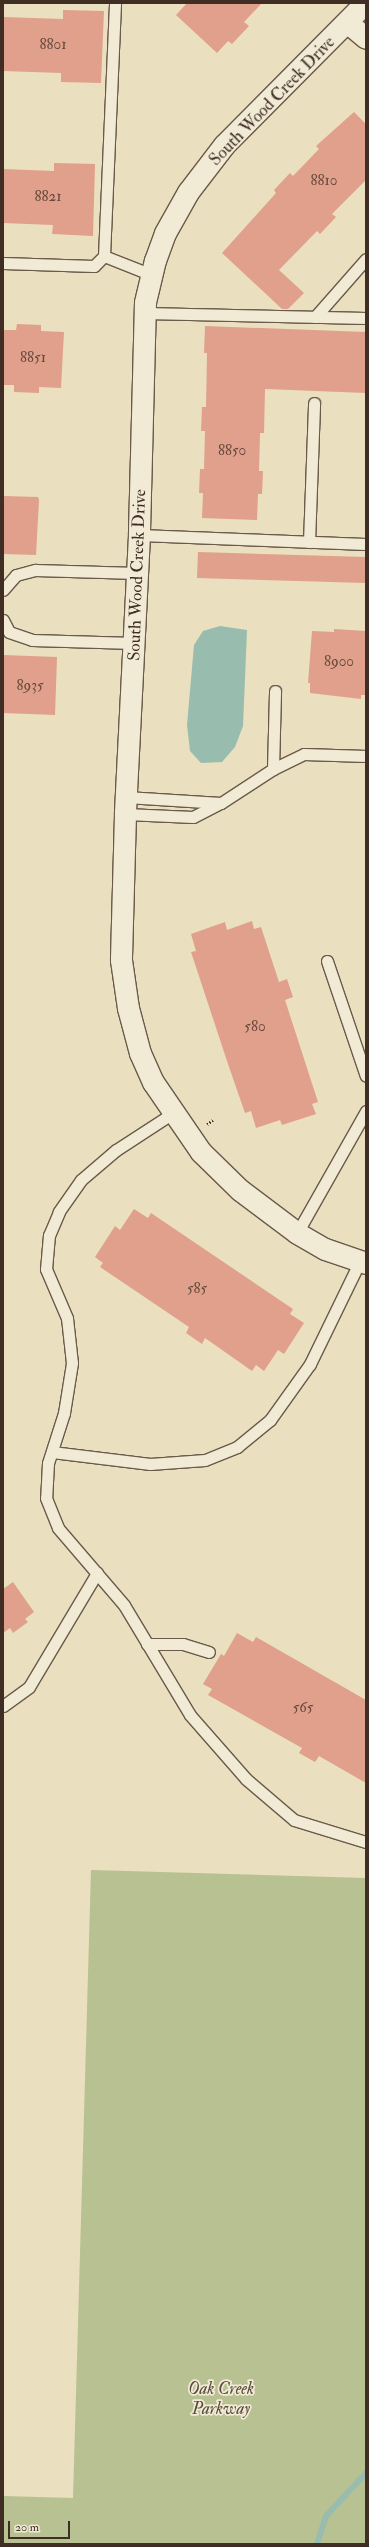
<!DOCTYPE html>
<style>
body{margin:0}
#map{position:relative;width:369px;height:2547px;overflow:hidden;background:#eadfbe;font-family:"IM FELL Double Pica",serif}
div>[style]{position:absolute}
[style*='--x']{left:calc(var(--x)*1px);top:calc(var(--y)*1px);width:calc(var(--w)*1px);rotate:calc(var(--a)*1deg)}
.green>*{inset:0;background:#b7c191}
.water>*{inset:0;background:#98bdaf}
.stream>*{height:6px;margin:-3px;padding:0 3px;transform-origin:3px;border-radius:3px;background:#98bdaf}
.building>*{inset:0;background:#e0a08b}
.path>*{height:2.5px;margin-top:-1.25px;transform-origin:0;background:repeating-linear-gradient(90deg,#402e25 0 1px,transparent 0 3px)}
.roads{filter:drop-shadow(1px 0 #6a5a4b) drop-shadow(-1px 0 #6a5a4b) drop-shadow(0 1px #6a5a4b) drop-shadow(0 -1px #6a5a4b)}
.lane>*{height:11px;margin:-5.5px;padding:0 5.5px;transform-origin:5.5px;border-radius:5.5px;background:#f1ead5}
.street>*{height:21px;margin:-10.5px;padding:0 10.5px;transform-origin:10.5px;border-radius:10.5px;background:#f1ead5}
span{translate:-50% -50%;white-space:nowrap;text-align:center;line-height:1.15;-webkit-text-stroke:3.5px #f1ead5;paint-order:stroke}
.number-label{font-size:15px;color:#684a3e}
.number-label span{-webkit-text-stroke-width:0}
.street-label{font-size:17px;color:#402e25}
.park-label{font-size:17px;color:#584b3b;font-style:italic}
.frame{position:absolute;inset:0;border:4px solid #402e25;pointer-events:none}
.scale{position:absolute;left:8px;top:2521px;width:62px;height:18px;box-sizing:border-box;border:2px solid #402e25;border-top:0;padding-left:5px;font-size:12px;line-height:14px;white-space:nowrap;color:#402e25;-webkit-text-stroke:3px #f1ead5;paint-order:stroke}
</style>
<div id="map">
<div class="green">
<div style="clip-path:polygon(91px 1870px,366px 1878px,366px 2544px,3px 2544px,3px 2496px,73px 2498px)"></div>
</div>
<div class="water">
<div style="clip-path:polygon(220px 626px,247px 630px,243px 726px,235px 747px,222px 762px,201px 763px,190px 751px,187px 725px,194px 645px,203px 631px)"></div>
</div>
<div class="stream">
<div style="--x:317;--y:2544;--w:29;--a:-72"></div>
<div style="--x:326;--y:2516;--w:59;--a:-47.1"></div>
</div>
<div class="building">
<div style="clip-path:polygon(187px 3px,262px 3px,244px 22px,249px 26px,232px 44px,228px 41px,217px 53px,176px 15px)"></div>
<div style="clip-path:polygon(63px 10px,104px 11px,101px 83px,61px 82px,61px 73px,3px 71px,3px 17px,63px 19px)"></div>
<div style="clip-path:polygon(354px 112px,366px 124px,366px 180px,332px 214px,336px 217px,320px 234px,317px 231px,279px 270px,304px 293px,288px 309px,282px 309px,222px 253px,276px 193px,274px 190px,290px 173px,293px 176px,319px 149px,316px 146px)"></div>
<div style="clip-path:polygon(54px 163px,95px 164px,93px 236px,52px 234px,53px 225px,3px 223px,3px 169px,54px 171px)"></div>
<div style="clip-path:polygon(17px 324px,41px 325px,41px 331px,64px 332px,61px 388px,39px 387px,39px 393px,14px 392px,14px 385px,3px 385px,3px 330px,16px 330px)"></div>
<div style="clip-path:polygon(205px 326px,366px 332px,366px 393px,265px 389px,264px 433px,260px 433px,259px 471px,263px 471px,262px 494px,258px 494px,257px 520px,202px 518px,203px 493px,199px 493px,200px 469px,204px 469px,205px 431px,201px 431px,202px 407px,206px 407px,207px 353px,204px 353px)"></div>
<div style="clip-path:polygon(3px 496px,38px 497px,39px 500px,36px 555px,3px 554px)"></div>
<div style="clip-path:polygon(198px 552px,366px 557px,366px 583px,197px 578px)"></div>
<div style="clip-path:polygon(334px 629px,366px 631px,366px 695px,361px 695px,361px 699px,310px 693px,310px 683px,308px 683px,312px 631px,334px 632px)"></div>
<div style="clip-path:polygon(3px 655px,57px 657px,55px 715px,3px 713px)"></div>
<div style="clip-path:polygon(252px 921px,254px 929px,261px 927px,279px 982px,287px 979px,293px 997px,285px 1000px,318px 1102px,312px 1104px,316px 1114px,282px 1125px,280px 1120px,256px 1128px,251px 1111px,245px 1113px,228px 1064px,191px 952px,196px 951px,191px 934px,225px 922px,227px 930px)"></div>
<div style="clip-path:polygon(134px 1209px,148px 1218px,151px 1213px,293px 1309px,290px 1314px,304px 1323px,284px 1354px,278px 1350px,264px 1371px,256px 1365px,252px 1371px,205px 1338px,202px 1344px,186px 1333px,189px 1327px,100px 1267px,103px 1263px,95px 1257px,115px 1226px,120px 1230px)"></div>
<div style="clip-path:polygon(13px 1582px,34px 1612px,25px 1619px,28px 1622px,13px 1633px,10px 1628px,3px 1633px,3px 1589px)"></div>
<div style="clip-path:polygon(237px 1633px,253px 1642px,256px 1637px,366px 1700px,366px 1783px,319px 1756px,315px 1762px,299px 1753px,302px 1748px,208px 1695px,212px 1689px,203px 1684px,221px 1654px,224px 1656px)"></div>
</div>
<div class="path">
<div style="--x:207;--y:1124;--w:7;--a:-34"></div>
</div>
<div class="roads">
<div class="lane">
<div style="--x:104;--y:256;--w:253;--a:-87.5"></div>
<div style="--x:3;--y:263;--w:91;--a:1.9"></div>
<div style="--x:94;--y:266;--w:14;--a:-45"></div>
<div style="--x:104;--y:256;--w:52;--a:21.6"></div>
<div style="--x:145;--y:313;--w:221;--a:1.3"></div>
<div style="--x:315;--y:317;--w:77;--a:-48.7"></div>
<div style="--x:139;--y:535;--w:227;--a:2.3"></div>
<div style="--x:309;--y:542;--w:139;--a:-87.9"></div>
<div style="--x:3;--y:590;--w:20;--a:-49"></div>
<div style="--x:16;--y:575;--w:20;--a:-15"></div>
<div style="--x:35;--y:570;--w:102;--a:1.7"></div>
<div style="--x:3;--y:620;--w:13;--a:63"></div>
<div style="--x:9;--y:632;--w:24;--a:19"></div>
<div style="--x:32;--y:640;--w:102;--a:1.7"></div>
<div style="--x:273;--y:769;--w:78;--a:-88.5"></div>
<div style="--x:126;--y:797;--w:95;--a:3.6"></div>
<div style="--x:125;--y:814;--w:68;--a:2.5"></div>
<div style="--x:193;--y:817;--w:31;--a:-27"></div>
<div style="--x:221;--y:803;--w:62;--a:-33.2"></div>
<div style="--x:273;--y:769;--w:34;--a:-26"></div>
<div style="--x:304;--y:754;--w:62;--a:1.8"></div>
<div style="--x:327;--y:961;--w:121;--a:71.3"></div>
<div style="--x:173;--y:1113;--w:68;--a:147"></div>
<div style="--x:116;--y:1150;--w:46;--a:139.4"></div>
<div style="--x:81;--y:1180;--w:39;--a:125"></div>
<div style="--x:59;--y:1212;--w:25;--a:113"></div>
<div style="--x:49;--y:1235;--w:34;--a:95"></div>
<div style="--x:46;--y:1269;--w:53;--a:66.8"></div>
<div style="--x:67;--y:1318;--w:45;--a:83.7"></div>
<div style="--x:72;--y:1363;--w:51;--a:99.1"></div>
<div style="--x:64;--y:1413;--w:52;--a:107.7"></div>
<div style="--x:48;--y:1463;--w:35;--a:93"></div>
<div style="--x:46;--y:1498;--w:32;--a:68"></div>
<div style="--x:58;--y:1528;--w:101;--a:49.4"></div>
<div style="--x:124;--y:1605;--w:128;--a:59"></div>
<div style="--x:190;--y:1715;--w:85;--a:48.8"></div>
<div style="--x:246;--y:1779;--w:63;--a:40.5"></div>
<div style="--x:294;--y:1820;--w:75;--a:17"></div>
<div style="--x:297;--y:1233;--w:140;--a:-60.5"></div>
<div style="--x:52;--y:1452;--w:99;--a:7"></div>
<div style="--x:150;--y:1464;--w:55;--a:-4.2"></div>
<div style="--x:205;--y:1460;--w:35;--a:-22"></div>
<div style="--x:237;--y:1447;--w:43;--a:-39.3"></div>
<div style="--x:270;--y:1420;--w:69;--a:-54.5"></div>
<div style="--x:310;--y:1364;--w:114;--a:-64.1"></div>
<div style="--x:147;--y:1644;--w:36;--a:0"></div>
<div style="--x:183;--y:1644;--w:27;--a:17"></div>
<div style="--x:3;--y:1706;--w:32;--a:-36"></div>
<div style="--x:29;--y:1687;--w:133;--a:-59.2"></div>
</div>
<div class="street">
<div style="--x:365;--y:3;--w:200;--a:134.8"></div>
<div style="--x:224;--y:145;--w:59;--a:127.5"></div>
<div style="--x:188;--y:192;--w:47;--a:119.3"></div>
<div style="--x:165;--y:233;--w:29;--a:110"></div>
<div style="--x:155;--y:260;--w:43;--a:103.4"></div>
<div style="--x:145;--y:302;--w:233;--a:91.5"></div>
<div style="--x:139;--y:535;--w:279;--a:92.9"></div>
<div style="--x:125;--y:814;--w:146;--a:91.6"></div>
<div style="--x:121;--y:960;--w:49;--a:81.7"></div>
<div style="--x:128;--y:1008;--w:47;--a:75.1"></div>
<div style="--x:140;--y:1053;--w:32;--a:66"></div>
<div style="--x:153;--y:1082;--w:85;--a:55.6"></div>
<div style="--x:201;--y:1152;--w:54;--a:44.3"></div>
<div style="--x:240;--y:1190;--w:71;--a:37"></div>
<div style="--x:297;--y:1233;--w:32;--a:30"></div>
<div style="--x:325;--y:1249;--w:43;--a:18.9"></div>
<div style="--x:348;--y:23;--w:23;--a:40"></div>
</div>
</div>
<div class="number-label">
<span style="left:53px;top:45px">8801</span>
<span style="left:324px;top:181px">8810</span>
<span style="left:48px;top:197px">8821</span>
<span style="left:33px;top:358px">8851</span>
<span style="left:232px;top:451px">8850</span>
<span style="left:339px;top:662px">8900</span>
<span style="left:30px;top:686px">8935</span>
<span style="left:255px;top:1027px">580</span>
<span style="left:197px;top:1289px">585</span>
<span style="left:303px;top:1708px">565</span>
</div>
<div class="street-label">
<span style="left:272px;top:101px;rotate:-46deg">South Wood Creek Drive</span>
<span style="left:137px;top:575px;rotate:-88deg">South Wood Creek Drive</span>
</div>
<div class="park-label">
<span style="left:221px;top:2399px">Oak Creek<br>Parkway</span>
</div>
<div class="frame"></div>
<div class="scale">20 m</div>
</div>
